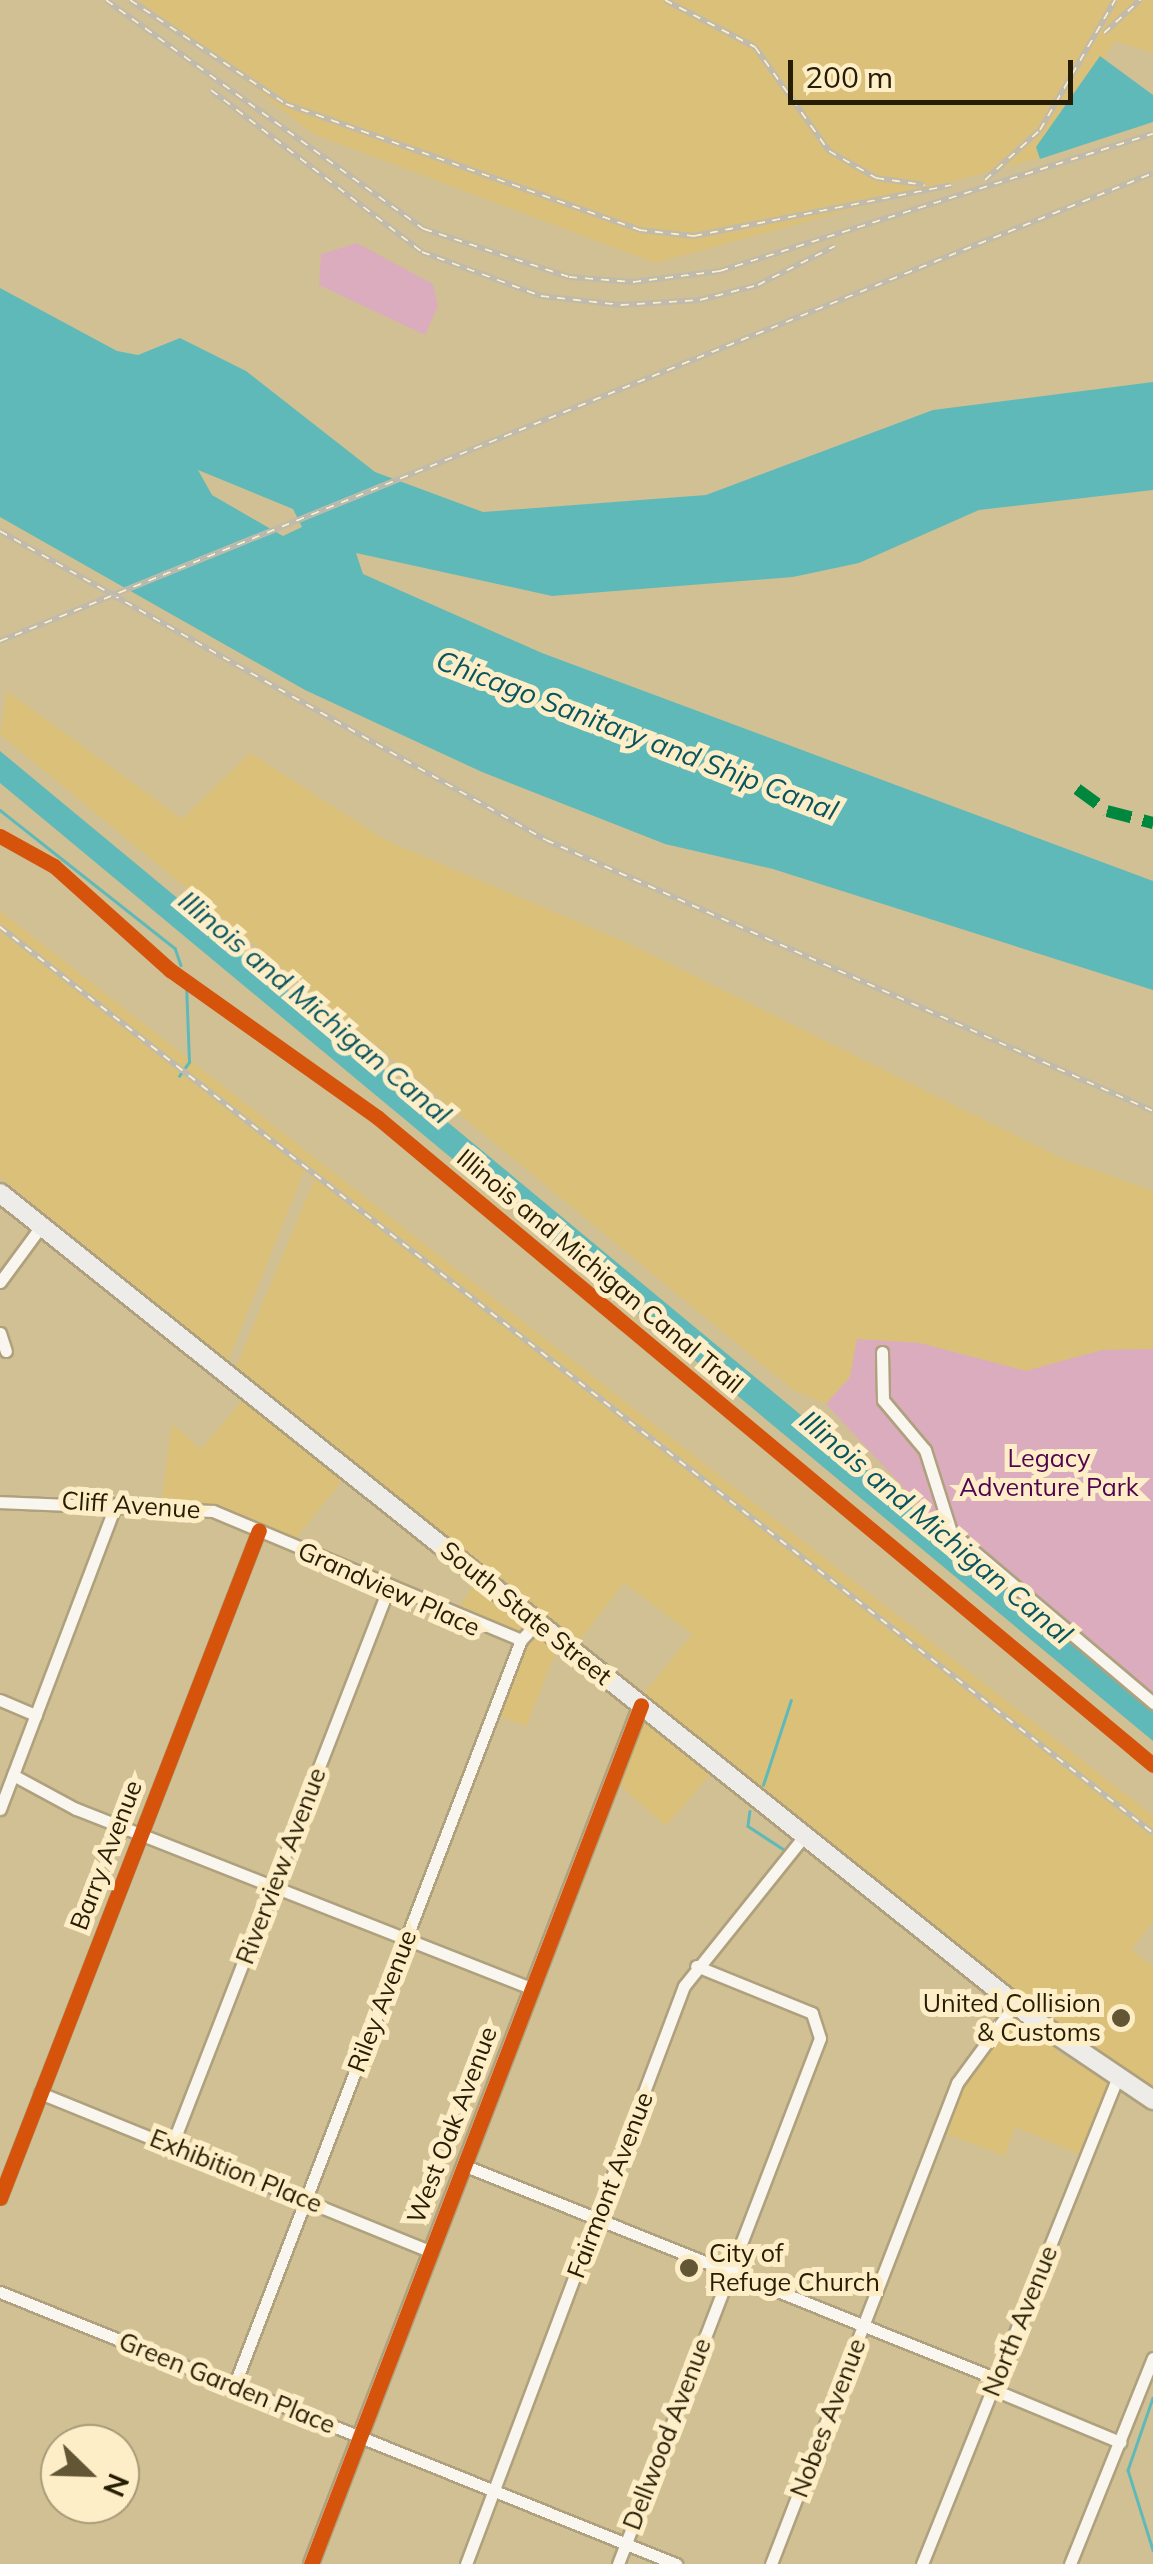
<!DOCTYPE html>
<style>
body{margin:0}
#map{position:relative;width:1153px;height:2564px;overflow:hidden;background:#d1c093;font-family:Mulish,sans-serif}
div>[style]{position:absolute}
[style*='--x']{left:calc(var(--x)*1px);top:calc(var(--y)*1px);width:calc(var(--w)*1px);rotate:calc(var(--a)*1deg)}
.built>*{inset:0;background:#dbc079}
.green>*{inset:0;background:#dbacbd}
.water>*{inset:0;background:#60b9b9}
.stream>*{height:2.5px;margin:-1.25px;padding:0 1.25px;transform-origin:1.25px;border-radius:1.25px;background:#60b9b9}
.roads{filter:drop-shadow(2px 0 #afa17d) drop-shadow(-2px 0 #afa17d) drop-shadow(0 2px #afa17d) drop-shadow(0 -2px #afa17d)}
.minor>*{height:11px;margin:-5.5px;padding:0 5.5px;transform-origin:5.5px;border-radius:5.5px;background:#f8f6ef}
.tertiary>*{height:14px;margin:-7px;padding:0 7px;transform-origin:7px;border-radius:7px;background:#f8f6ef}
.primary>*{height:18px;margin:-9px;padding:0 9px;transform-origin:9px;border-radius:9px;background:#edece9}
.rail>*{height:6px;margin-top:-3px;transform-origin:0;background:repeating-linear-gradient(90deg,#feeec7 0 8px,#bfbaae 0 16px);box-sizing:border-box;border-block:2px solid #bfbaae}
.quiet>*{height:12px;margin-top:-6px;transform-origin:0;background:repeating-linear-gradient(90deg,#00873e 0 25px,transparent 0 37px)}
.cycleway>*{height:15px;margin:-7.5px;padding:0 7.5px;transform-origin:7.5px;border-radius:7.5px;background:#d5530b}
.dots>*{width:28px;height:28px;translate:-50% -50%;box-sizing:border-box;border:5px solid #feeec7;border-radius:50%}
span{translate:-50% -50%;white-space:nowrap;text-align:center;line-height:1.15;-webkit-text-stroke:10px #feeec7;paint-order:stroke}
.street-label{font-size:25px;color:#261d03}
.park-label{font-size:25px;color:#520451}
.poi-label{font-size:25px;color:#261d03}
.right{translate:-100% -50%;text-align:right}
.left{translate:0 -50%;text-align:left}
.water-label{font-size:28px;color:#08555f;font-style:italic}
.north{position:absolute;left:40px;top:2424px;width:100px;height:100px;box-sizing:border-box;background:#feeec7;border:2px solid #a89a79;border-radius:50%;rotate:113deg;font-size:28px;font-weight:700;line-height:40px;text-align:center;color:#261d03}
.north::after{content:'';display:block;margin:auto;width:35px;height:45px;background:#625635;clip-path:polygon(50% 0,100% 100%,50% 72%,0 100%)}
.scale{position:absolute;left:788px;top:60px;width:285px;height:45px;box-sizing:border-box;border:5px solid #261d03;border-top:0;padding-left:12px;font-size:30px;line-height:35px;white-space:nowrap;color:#261d03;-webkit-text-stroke:8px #feeec7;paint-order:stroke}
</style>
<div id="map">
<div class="built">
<div style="clip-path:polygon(138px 0,1153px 0,1153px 53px,1115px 41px,1042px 157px,655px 263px,314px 134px)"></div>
<div style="clip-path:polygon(7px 691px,182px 819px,250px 753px,387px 841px,632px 945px,1063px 1159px,1153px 1191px,1153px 1349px,1102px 1350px,1026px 1371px,920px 1343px,857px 1339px,850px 1377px,826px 1404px,793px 1390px,0 734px)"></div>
<div style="clip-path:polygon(0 911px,1153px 1816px,1153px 1921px,1131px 1950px,1153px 1966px,1153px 2088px,1062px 2026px,644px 1693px,692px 1634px,624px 1583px,579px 1641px,236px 1367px,314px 1180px,304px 1171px,228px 1361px,0 1177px)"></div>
<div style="clip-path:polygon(245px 1397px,344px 1478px,294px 1541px,161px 1504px,172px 1424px,201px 1449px)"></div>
<div style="clip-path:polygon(474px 1585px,522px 1623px,523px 1633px,457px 1610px)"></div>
<div style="clip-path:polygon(535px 1628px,558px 1647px,526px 1726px,495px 1714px)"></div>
<div style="clip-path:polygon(641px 1713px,713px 1771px,666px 1826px,614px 1780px)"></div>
<div style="clip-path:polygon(1014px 2009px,1061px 2055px,1117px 2086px,1088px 2158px,1015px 2127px,1005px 2156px,941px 2132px,959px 2084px)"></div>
</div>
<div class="green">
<div style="clip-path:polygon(357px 243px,433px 284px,438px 306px,425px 335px,319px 285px,321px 254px)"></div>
<div style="clip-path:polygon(857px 1339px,920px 1343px,1026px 1371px,1102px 1350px,1153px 1349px,1153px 1694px,947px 1534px,826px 1404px,850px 1377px)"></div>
</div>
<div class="water">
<div style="clip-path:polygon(1100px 56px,1153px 95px,1153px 122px,1040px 159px,1036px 147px)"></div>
<div style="clip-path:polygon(evenodd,0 288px,117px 351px,138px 355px,180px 338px,246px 371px,375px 472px,483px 512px,706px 495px,933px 410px,1153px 382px,1153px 490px,979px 510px,859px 563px,793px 577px,552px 596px,356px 553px,363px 574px,542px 653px,1153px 881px,1153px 990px,773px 869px,665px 844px,482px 772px,305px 690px,0 517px,0 288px,198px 470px,293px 509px,302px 527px,283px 536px,212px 495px,198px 470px)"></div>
<div style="clip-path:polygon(0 751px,1153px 1707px,1153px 1741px,0 783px)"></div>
</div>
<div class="stream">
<div style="--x:0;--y:810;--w:223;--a:38.3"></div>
<div style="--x:175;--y:948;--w:18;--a:71"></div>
<div style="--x:179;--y:1076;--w:17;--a:-54"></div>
<div style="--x:189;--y:1062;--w:78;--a:-92.2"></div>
<div style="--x:763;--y:1785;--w:89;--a:-71.8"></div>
<div style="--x:750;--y:1811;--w:15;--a:98"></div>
<div style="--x:748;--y:1826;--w:42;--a:33.3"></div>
<div style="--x:1153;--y:2398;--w:76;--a:109.1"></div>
<div style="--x:1128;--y:2470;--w:84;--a:72.6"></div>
</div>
<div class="roads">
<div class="minor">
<div style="--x:0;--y:1282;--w:71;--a:-53.6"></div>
<div style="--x:0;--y:1333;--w:19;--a:72"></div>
<div style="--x:882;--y:1352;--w:48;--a:88.8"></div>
<div style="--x:883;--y:1400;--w:65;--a:50"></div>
<div style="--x:925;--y:1450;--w:86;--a:72.4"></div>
<div style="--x:951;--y:1532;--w:265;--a:40.2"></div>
<div style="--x:0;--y:1502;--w:213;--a:2.4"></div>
<div style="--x:213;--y:1511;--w:334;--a:22.7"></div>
<div style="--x:0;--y:1700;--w:39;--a:23"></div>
<div style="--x:13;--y:1775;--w:72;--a:28.4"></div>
<div style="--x:76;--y:1809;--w:489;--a:21.5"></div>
<div style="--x:0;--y:1809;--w:326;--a:-69.2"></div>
<div style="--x:40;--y:2093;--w:421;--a:22.1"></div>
<div style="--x:172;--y:2145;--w:599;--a:-68.75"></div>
<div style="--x:463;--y:2165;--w:575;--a:21.84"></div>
<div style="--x:0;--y:2198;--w:716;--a:-68.81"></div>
<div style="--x:0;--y:2292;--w:729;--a:21.92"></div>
<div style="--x:234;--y:2386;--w:799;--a:-68.96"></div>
<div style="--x:521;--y:1640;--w:25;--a:-47"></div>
<div style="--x:992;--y:2389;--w:139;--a:22.5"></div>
<div style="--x:466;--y:2564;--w:618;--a:-69.34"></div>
<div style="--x:684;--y:1986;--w:192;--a:-51.3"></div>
<div style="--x:618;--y:2564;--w:563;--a:-68.99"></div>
<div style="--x:820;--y:2038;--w:26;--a:-108"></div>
<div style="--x:812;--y:2013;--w:125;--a:-157.9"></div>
<div style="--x:771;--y:2564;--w:516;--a:-68.86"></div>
<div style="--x:957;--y:2083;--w:98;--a:-53.7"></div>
<div style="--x:922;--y:2564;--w:523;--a:-68.1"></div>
<div style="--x:1070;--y:2564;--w:222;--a:-68.1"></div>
</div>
<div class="tertiary">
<div style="--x:311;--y:2564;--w:920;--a:-68.98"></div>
</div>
<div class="primary">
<div style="--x:0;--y:1193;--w:1330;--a:38.62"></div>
<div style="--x:1039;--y:2023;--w:138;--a:34"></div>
</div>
</div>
<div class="rail">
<div style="--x:106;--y:0;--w:392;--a:35.8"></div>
<div style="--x:424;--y:229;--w:153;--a:18.3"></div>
<div style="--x:569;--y:277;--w:64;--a:4.5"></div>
<div style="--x:633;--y:282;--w:88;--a:-7.2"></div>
<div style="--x:720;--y:271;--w:454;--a:-17.6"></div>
<div style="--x:130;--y:0;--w:187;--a:33.7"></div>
<div style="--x:286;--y:104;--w:375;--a:19.6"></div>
<div style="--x:639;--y:230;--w:55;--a:6.2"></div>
<div style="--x:694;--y:236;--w:262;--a:-11.2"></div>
<div style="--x:665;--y:0;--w:102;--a:27.6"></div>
<div style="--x:755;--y:47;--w:128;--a:54.6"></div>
<div style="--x:829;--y:151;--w:54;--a:29.9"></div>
<div style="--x:876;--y:178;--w:49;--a:8.1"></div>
<div style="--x:1104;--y:33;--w:49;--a:-42.5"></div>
<div style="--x:211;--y:90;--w:266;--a:37.5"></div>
<div style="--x:422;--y:252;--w:127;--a:20.3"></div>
<div style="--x:541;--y:296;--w:81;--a:6.4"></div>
<div style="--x:621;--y:305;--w:79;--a:-3.6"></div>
<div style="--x:700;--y:300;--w:60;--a:-14.5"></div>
<div style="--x:758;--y:285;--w:86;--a:-26.9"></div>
<div style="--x:985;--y:180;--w:74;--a:-42.3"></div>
<div style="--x:1040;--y:130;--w:150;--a:-60"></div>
<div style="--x:0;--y:531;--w:627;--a:29.51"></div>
<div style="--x:546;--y:840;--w:665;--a:24.06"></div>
<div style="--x:0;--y:641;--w:1244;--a:-22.09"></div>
<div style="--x:0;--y:927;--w:1466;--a:38.16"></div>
</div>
<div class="quiet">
<div style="--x:1077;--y:789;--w:37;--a:36"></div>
<div style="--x:1107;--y:811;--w:48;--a:14.6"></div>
</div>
<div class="cycleway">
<div style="--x:0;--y:836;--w:62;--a:29.1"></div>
<div style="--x:54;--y:866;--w:156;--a:41.9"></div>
<div style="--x:170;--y:970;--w:254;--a:35.4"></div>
<div style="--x:377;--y:1117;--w:1011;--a:39.86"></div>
<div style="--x:0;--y:2198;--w:716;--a:-68.81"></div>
<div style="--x:311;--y:2564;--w:920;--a:-68.98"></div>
</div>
<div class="dots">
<div style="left:1121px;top:2018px;background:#625635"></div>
<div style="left:689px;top:2268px;background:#625635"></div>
</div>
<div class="street-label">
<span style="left:600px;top:1271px;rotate:40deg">Illinois and Michigan Canal Trail</span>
<span style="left:131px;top:1505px;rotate:4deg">Cliff Avenue</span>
<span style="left:389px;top:1589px;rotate:24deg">Grandview Place</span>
<span style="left:526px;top:1613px;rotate:39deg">South State Street</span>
<span style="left:106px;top:1855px;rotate:-69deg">Barry Avenue</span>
<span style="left:281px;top:1866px;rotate:-69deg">Riverview Avenue</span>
<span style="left:382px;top:2001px;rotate:-69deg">Riley Avenue</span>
<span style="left:452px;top:2125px;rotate:-69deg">West Oak Avenue</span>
<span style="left:236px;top:2171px;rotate:22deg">Exhibition Place</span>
<span style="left:610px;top:2185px;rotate:-69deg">Fairmont Avenue</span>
<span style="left:1020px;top:2321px;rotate:-68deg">North Avenue</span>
<span style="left:227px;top:2383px;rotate:22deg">Green Garden Place</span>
<span style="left:828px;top:2418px;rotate:-69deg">Nobes Avenue</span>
<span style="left:667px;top:2434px;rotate:-69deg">Dellwood Avenue</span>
</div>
<div class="park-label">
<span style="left:1049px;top:1473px">Legacy<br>Adventure Park</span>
</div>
<div class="poi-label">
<span class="right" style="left:1101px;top:2018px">United Collision<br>&amp; Customs</span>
<span class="left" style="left:709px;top:2268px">City of<br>Refuge Church</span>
</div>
<div class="water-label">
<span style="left:637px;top:735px;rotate:21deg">Chicago Sanitary and Ship Canal</span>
<span style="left:315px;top:1007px;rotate:40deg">Illinois and Michigan Canal</span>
<span style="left:936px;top:1527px;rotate:40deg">Illinois and Michigan Canal</span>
</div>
<div class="north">N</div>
<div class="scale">200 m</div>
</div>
